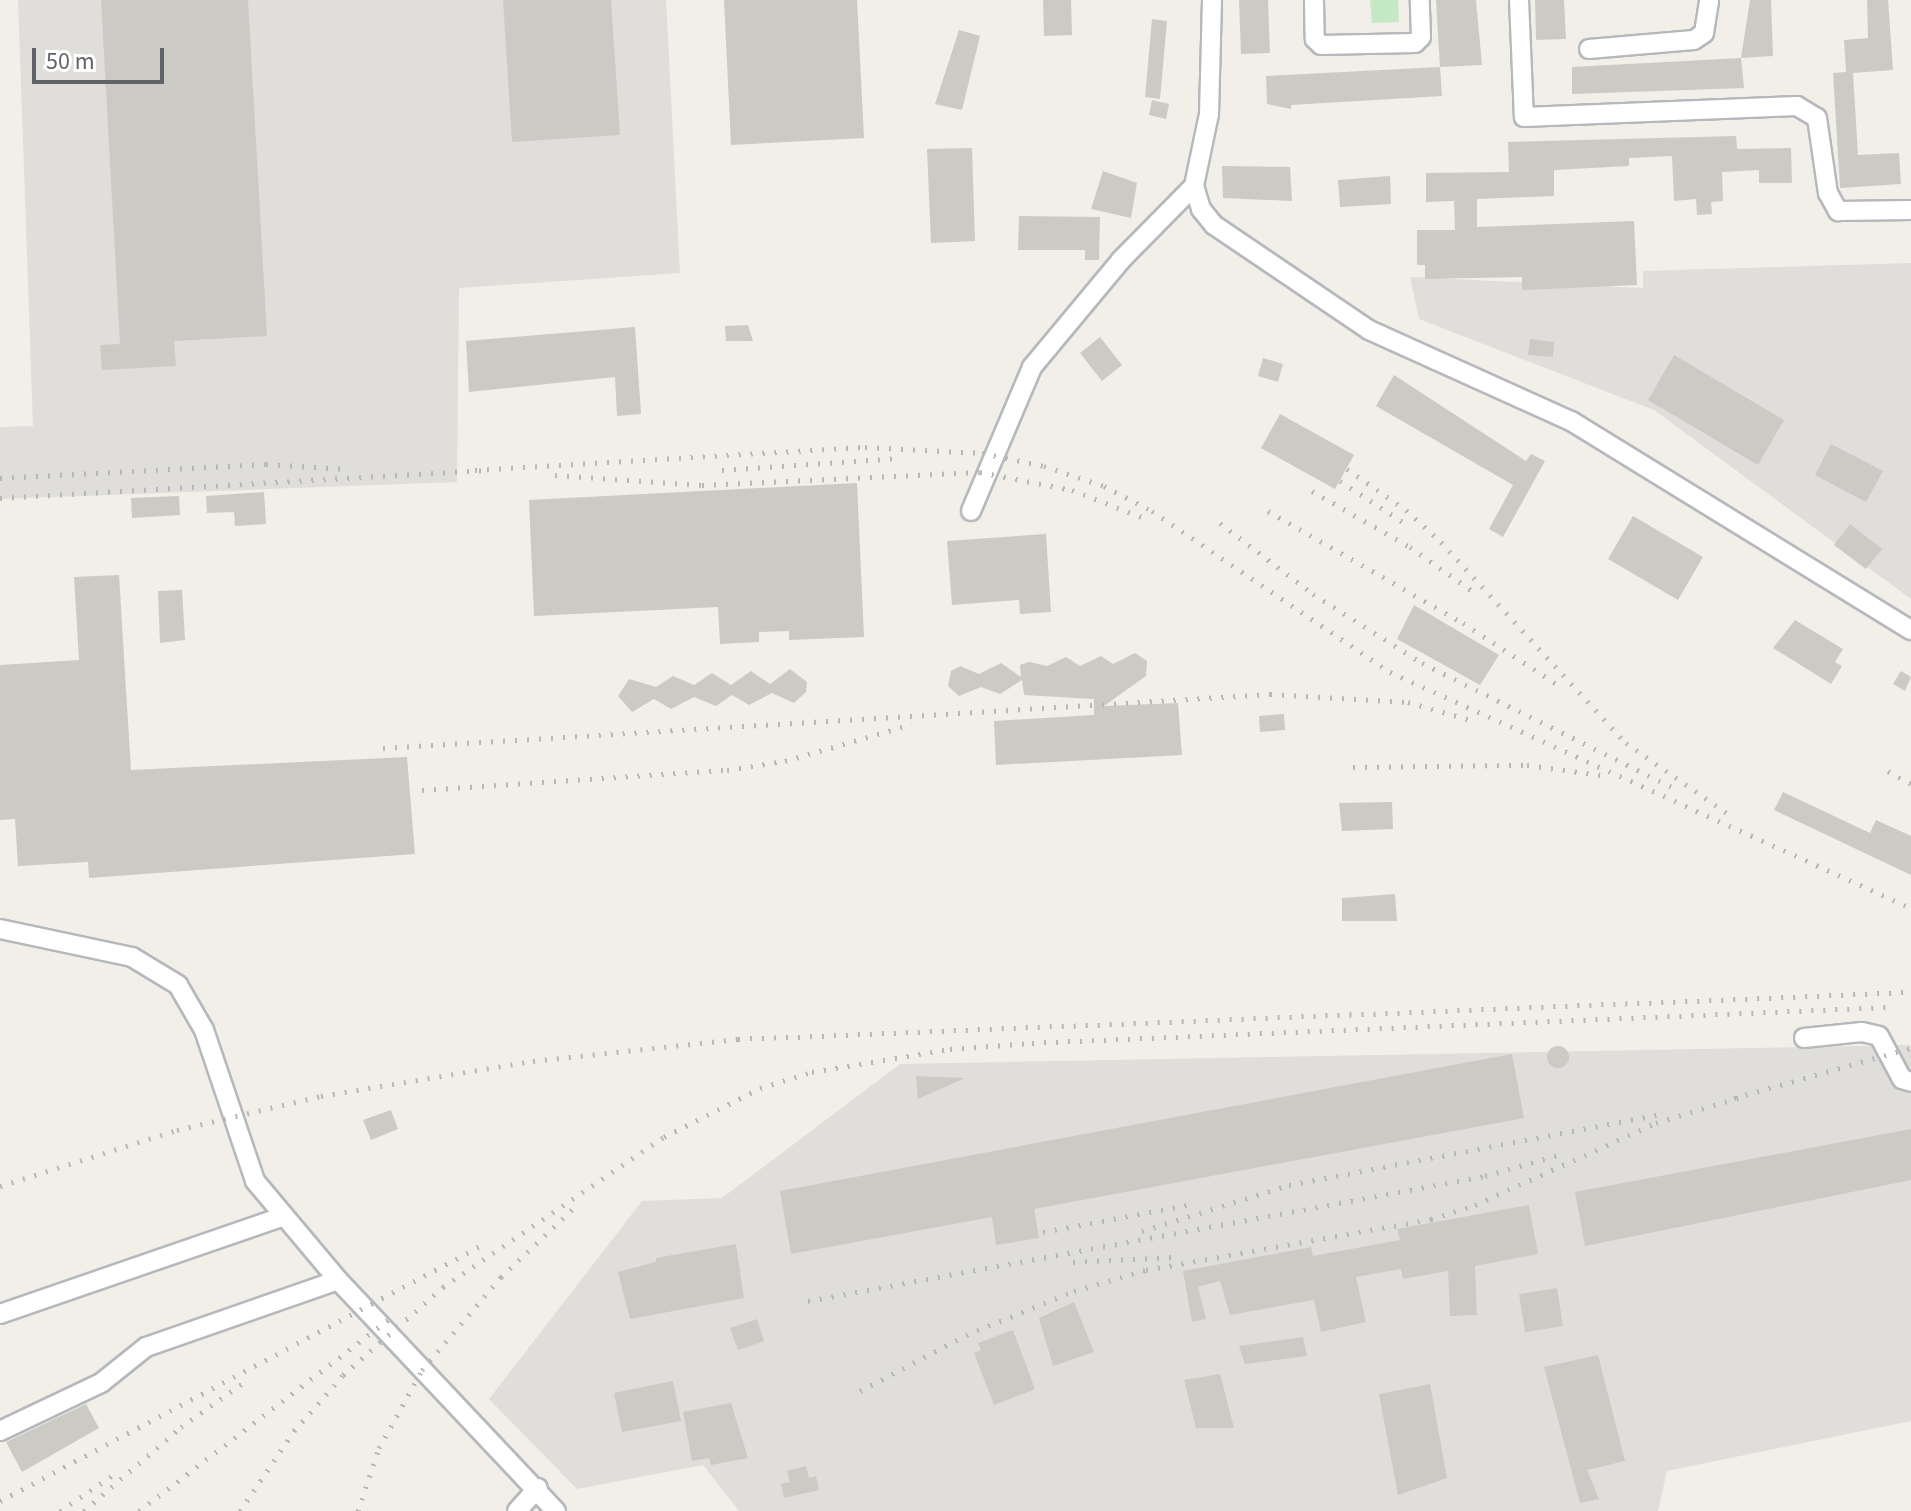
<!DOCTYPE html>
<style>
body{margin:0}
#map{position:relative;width:1911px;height:1511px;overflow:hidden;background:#f1efe8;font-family:"Source Sans 3",sans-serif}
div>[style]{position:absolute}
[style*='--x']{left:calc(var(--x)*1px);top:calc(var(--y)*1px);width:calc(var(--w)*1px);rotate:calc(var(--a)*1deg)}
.industrial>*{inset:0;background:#e0deda}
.green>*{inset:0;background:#c5e8c5}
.building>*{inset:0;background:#cccac5}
.round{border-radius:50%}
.roads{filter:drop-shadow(2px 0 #b5b8bc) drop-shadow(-2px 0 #b5b8bc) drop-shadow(0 2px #b5b8bc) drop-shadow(0 -2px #b5b8bc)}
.minor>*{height:18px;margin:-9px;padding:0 9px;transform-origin:9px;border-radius:9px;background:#fff}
.rail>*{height:5px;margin-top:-2.5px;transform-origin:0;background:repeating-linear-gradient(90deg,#b6b7b8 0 2px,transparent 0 12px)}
span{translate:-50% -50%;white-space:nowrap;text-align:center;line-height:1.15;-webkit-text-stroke:8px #fff;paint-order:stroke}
.scale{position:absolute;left:32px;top:48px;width:132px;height:36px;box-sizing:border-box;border:4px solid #5f6368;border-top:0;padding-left:10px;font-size:24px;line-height:28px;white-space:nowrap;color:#5f6368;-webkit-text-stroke:6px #fff;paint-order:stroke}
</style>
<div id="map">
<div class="industrial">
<div style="clip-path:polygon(18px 0,666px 0,680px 273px,459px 288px,457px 482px,0 499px,0 427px,33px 426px)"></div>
<div style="clip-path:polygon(1911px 263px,1911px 599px,1654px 410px,1419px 319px,1410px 277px,1643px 288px,1643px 271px)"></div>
<div style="clip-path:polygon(1911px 1045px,1911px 1421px,1667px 1471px,1658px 1511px,739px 1511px,703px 1465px,577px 1489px,489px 1399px,642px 1201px,722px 1198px,900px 1064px)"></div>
</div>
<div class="green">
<div style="clip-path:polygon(1370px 0,1398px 0,1399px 22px,1372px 23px)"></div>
</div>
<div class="building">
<div style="clip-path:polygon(101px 0,248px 0,267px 336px,174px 341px,176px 366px,102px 370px,100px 345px,120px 344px)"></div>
<div style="clip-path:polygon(503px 0,611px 0,620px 135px,512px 142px)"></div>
<div style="clip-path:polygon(724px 0,857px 0,864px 138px,731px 145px)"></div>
<div style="clip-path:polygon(1043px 0,1071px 0,1072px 35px,1044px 36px)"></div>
<div style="clip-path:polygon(1239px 0,1268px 0,1270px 53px,1241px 54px)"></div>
<div style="clip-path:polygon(1436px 0,1476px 0,1482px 65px,1440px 67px)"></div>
<div style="clip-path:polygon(1535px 0,1564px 0,1566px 39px,1536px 40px)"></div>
<div style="clip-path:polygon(1750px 0,1771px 0,1773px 56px,1741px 58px)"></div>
<div style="clip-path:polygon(1867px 0,1888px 0,1893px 70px,1853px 73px,1858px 155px,1899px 153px,1901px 184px,1840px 188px,1833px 73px,1846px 72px,1844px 40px,1868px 38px)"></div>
<div style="clip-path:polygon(1152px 19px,1167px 21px,1160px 99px,1145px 97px)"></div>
<div style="clip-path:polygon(959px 30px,980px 36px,962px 110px,935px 104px)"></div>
<div style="clip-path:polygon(1741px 58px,1744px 88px,1572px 94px,1572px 67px)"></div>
<div style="clip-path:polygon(1440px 67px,1442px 96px,1291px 105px,1291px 109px,1267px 104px,1266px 76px)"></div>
<div style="clip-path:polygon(1152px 100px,1169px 104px,1166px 119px,1149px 115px)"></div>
<div style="clip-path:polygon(1736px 136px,1737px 149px,1791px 148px,1792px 183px,1759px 183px,1759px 170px,1722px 172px,1723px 201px,1711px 202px,1712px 214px,1697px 215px,1696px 199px,1674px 201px,1672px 156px,1629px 158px,1629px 166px,1554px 170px,1554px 196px,1477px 199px,1477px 227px,1634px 221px,1637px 285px,1522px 290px,1522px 277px,1425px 279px,1425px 265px,1417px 265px,1417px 230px,1455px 230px,1454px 201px,1426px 202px,1426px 173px,1509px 172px,1508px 142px)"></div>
<div style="clip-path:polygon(972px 148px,975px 241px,931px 243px,927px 149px)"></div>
<div style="clip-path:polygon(1222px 166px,1290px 167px,1292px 201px,1223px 198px)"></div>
<div style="clip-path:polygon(1103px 171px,1137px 183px,1131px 218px,1091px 209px)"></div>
<div style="clip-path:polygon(1390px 176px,1391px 204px,1340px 207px,1338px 180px)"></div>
<div style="clip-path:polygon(1019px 216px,1100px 217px,1099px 260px,1085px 260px,1085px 250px,1018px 250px)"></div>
<div style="clip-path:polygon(748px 325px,753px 341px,726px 341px,725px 326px)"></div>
<div style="clip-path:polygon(635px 327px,641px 414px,617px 416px,615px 377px,469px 392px,466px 341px)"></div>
<div style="clip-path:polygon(1100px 337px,1122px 365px,1102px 381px,1080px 353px)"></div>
<div style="clip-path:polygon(1530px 339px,1554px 342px,1553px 357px,1528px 355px)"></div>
<div style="clip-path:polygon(1674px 355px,1784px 420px,1758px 465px,1648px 400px)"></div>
<div style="clip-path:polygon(1263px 358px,1283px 364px,1278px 382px,1258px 376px)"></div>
<div style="clip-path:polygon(1394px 375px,1526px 461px,1531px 454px,1545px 461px,1503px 537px,1489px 529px,1513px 485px,1376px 406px)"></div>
<div style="clip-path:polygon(1280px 414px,1354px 455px,1335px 489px,1261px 448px)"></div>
<div style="clip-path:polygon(1831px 444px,1883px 471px,1866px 502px,1815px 475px)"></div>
<div style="clip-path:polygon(857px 483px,864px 637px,789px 640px,789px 631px,759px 632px,759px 642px,720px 644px,718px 607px,534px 616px,529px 500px)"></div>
<div style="clip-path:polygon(264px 492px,266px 524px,235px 526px,234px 512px,207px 513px,206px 496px)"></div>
<div style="clip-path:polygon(179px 496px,180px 515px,132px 518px,131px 498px)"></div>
<div style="clip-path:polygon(1633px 516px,1703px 557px,1678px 600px,1608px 559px)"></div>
<div style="clip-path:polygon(1850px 524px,1882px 549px,1866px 569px,1834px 545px)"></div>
<div style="clip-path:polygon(1046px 534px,1051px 612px,1020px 614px,1019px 600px,952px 605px,947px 541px)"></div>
<div style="clip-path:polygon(119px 575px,131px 770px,407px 757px,415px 854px,89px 878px,88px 862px,18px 866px,15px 819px,0 820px,0 665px,79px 660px,74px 577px)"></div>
<div style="clip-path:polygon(182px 590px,185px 640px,160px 643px,158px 591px)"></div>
<div style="clip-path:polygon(1414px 605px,1499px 655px,1480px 685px,1397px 639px)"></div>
<div style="clip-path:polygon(1795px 620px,1843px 649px,1835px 662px,1842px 666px,1831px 684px,1773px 648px)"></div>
<div style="clip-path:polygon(1135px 653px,1147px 661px,1146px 676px,1104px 706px,1178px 703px,1182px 755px,996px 765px,994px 721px,1094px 715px,1094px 699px,1024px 695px,1022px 680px,1000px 694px,981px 687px,959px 696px,948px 686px,951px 671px,960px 666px,979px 674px,1001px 663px,1021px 677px,1020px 665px,1029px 662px,1047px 666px,1066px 657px,1080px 666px,1101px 656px,1113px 664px)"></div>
<div style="clip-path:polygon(790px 669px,807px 682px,806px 692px,794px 703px,772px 693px,749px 705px,732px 695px,716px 706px,694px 697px,671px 709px,654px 699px,632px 712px,618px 696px,629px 679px,656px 687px,673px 676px,694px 685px,712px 673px,731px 685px,751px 671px,770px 684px)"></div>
<div style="clip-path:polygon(1901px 671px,1911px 677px,1905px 691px,1893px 684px)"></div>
<div style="clip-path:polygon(1284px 714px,1285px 730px,1260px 732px,1259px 716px)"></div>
<div style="clip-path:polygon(1783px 792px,1870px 833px,1876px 820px,1911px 836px,1911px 875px,1774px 810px)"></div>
<div style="clip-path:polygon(1392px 802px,1393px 829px,1342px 831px,1339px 803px)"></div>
<div style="clip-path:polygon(1395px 894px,1397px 921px,1342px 921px,1342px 898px)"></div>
<div class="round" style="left:1547px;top:1046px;width:22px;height:22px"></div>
<div style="clip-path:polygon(1512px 1054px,1524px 1118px,1034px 1209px,1039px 1238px,996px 1245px,992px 1217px,791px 1254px,780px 1191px)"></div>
<div style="clip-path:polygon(916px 1076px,965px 1078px,918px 1099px)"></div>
<div style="clip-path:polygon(391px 1110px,398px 1129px,371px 1140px,363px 1120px)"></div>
<div style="clip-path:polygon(1911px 1129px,1911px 1180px,1585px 1246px,1575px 1192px)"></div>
<div style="clip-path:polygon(1529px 1205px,1538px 1254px,1475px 1266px,1477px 1315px,1450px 1316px,1448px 1271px,1403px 1279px,1401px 1269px,1356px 1277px,1366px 1322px,1321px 1332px,1314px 1300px,1230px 1315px,1220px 1281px,1198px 1287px,1206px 1319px,1192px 1322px,1183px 1271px,1311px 1247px,1313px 1256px,1400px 1240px,1397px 1229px)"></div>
<div style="clip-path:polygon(736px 1244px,744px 1298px,630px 1319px,618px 1272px,656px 1262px,656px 1258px)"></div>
<div style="clip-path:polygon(1557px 1288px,1563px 1326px,1525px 1332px,1519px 1294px)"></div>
<div style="clip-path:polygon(1074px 1302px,1094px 1352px,1053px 1366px,1039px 1318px)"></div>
<div style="clip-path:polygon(757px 1319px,764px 1341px,738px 1350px,730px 1328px)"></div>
<div style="clip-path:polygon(1013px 1330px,1035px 1389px,994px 1405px,974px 1353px,981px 1350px,978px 1343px)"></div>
<div style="clip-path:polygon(1303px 1337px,1307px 1356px,1245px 1364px,1239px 1346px)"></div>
<div style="clip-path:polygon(1598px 1355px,1625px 1461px,1587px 1470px,1599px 1499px,1580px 1503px,1544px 1367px)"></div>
<div style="clip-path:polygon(1220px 1374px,1234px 1428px,1196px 1428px,1184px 1380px)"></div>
<div style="clip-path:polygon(673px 1381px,681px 1421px,622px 1432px,614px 1393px)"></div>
<div style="clip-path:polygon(1430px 1384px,1447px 1478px,1398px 1495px,1379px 1394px)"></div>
<div style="clip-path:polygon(731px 1403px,748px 1458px,711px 1465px,709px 1458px,692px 1461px,683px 1412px)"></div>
<div style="clip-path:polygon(86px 1404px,99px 1428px,22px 1472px,6px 1442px)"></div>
<div style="clip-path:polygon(806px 1466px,809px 1478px,816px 1476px,819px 1490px,784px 1498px,781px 1484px,790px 1482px,787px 1471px)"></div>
</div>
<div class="roads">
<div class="minor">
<div style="--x:1212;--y:0;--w:114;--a:91.5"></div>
<div style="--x:1209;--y:114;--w:74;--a:101.8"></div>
<div style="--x:1194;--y:186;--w:24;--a:73"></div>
<div style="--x:1201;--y:209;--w:21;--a:51"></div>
<div style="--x:1214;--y:225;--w:187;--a:34.1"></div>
<div style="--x:1369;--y:330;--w:222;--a:24.3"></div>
<div style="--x:1571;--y:421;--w:399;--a:31.6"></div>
<div style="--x:1314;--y:0;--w:39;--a:89"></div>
<div style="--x:1315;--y:39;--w:8;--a:45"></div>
<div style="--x:1321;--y:45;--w:94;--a:-1.2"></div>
<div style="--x:1415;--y:43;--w:8;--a:-45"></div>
<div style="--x:1421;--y:37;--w:37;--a:-92"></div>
<div style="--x:1519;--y:0;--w:117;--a:87.6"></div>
<div style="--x:1524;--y:117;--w:273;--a:-2.3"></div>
<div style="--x:1797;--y:106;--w:23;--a:31"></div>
<div style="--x:1817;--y:118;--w:76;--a:81.7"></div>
<div style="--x:1828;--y:193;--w:21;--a:61"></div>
<div style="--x:1838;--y:211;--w:73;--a:-0.8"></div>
<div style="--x:1589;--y:49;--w:105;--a:-4.9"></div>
<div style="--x:1694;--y:40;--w:12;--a:-35"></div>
<div style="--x:1704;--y:33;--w:33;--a:-81"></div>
<div style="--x:971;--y:511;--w:156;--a:-67"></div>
<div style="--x:1032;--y:367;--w:139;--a:-50.2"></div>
<div style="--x:1121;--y:260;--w:104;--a:-45.4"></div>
<div style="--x:0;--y:929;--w:135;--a:12"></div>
<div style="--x:132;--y:957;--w:54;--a:31.3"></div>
<div style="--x:178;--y:985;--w:52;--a:60"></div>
<div style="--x:204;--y:1030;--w:159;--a:71.3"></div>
<div style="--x:255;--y:1181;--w:129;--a:50"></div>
<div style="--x:338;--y:1280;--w:318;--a:46.7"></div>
<div style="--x:1804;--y:1038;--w:58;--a:-5.9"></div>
<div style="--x:1862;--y:1032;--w:17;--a:13"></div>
<div style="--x:1879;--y:1036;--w:49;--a:61.9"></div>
<div style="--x:1902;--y:1079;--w:9;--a:18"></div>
<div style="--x:0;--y:1314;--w:300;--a:-19"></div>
<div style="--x:0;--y:1431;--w:112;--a:-25.4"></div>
<div style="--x:101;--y:1383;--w:58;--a:-38.7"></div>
<div style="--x:146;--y:1347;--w:203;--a:-19.2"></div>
<div style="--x:517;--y:1511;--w:31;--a:-48"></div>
</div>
</div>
<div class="rail">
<div style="--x:1347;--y:469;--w:72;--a:34.8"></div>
<div style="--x:1406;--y:510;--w:47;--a:42.4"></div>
<div style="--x:1441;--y:542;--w:273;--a:47.4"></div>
<div style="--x:1626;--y:743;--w:128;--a:34.8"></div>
<div style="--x:475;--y:470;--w:391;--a:-3.4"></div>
<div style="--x:865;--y:447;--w:117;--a:2.9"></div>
<div style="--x:982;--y:453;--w:63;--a:11.8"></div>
<div style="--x:1044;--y:466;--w:63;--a:18.4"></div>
<div style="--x:1104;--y:486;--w:54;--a:27.5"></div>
<div style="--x:1152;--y:511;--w:287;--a:34.1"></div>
<div style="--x:1390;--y:672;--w:572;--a:24.37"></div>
<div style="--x:722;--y:470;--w:177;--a:-3.9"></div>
<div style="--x:555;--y:475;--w:147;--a:3.9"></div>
<div style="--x:702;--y:485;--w:278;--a:-2.7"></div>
<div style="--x:980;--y:472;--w:94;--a:11.1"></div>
<div style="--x:1072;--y:490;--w:80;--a:21.1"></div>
<div style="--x:0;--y:478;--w:266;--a:-3"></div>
<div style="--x:266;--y:464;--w:81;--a:3.5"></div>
<div style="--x:1340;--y:481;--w:79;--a:33.1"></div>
<div style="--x:1312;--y:491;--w:113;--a:29.7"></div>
<div style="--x:1410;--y:547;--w:83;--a:35.2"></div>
<div style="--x:0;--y:498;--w:484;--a:-3.3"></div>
<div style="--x:1268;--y:511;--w:225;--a:29.9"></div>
<div style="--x:1463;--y:623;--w:119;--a:33"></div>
<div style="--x:1220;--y:523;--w:117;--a:37.4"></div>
<div style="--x:1313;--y:594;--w:129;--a:32.3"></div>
<div style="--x:1422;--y:663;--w:281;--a:26.4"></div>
<div style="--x:383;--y:748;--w:889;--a:-3.48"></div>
<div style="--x:1270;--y:694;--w:138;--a:3.3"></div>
<div style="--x:1408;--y:702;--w:69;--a:16.1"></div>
<div style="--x:1353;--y:767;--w:174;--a:-0.7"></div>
<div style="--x:1527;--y:765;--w:74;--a:7.8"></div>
<div style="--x:1888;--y:771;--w:26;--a:29"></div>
<div style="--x:422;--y:790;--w:306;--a:-3.8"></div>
<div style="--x:727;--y:770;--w:59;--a:-8.8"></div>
<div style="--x:785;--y:761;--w:132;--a:-16.2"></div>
<div style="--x:1734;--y:1098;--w:184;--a:-15.8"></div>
<div style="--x:0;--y:1186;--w:186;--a:-17.6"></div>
<div style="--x:177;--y:1130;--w:148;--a:-13.3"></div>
<div style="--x:321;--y:1096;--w:215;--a:-9.4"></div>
<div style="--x:533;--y:1061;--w:206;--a:-6.1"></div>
<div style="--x:738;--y:1039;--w:1174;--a:-2.29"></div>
<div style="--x:1142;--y:1231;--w:154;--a:-17.4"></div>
<div style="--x:1289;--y:1185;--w:374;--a:-10.8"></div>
<div style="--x:1043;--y:1232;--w:153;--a:-10.6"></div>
<div style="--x:1073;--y:1262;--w:100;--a:-2.9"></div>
<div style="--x:808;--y:1301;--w:688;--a:-10.46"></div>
<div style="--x:1485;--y:1176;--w:79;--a:-16.1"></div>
<div style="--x:860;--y:1391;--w:120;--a:-27.8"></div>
<div style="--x:966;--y:1335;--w:117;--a:-22.2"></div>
<div style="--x:1074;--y:1291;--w:75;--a:-16.3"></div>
<div style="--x:1146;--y:1270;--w:290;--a:-10.1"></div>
<div style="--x:1431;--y:1219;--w:46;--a:-17.7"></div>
<div style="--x:1475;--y:1205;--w:199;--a:-24.4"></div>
<div style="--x:1656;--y:1123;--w:92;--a:-17.1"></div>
<div style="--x:0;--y:1501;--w:548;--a:-27.97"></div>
<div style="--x:60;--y:1511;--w:64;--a:-34.2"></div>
<div style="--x:84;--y:1511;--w:128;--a:-40.9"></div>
<div style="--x:181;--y:1427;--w:76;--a:-35.4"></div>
<div style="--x:139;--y:1511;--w:320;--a:-37.5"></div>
<div style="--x:240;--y:1511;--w:97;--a:-56"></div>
<div style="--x:294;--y:1431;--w:74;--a:-48.8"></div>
<div style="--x:343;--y:1375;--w:133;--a:-41.3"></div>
<div style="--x:443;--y:1287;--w:267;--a:-34.2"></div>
<div style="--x:664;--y:1137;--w:108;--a:-27"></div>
<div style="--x:760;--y:1088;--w:54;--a:-17.1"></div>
<div style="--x:812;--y:1072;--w:140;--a:-9.5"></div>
<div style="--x:950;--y:1049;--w:82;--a:-4.2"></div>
<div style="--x:1032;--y:1043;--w:864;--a:-2.39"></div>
<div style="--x:358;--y:1511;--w:66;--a:-71.6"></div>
<div style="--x:379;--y:1448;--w:89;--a:-61.1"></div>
<div style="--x:422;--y:1370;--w:122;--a:-49.7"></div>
<div style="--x:501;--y:1277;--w:106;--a:-43.5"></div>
</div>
<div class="scale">50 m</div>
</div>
